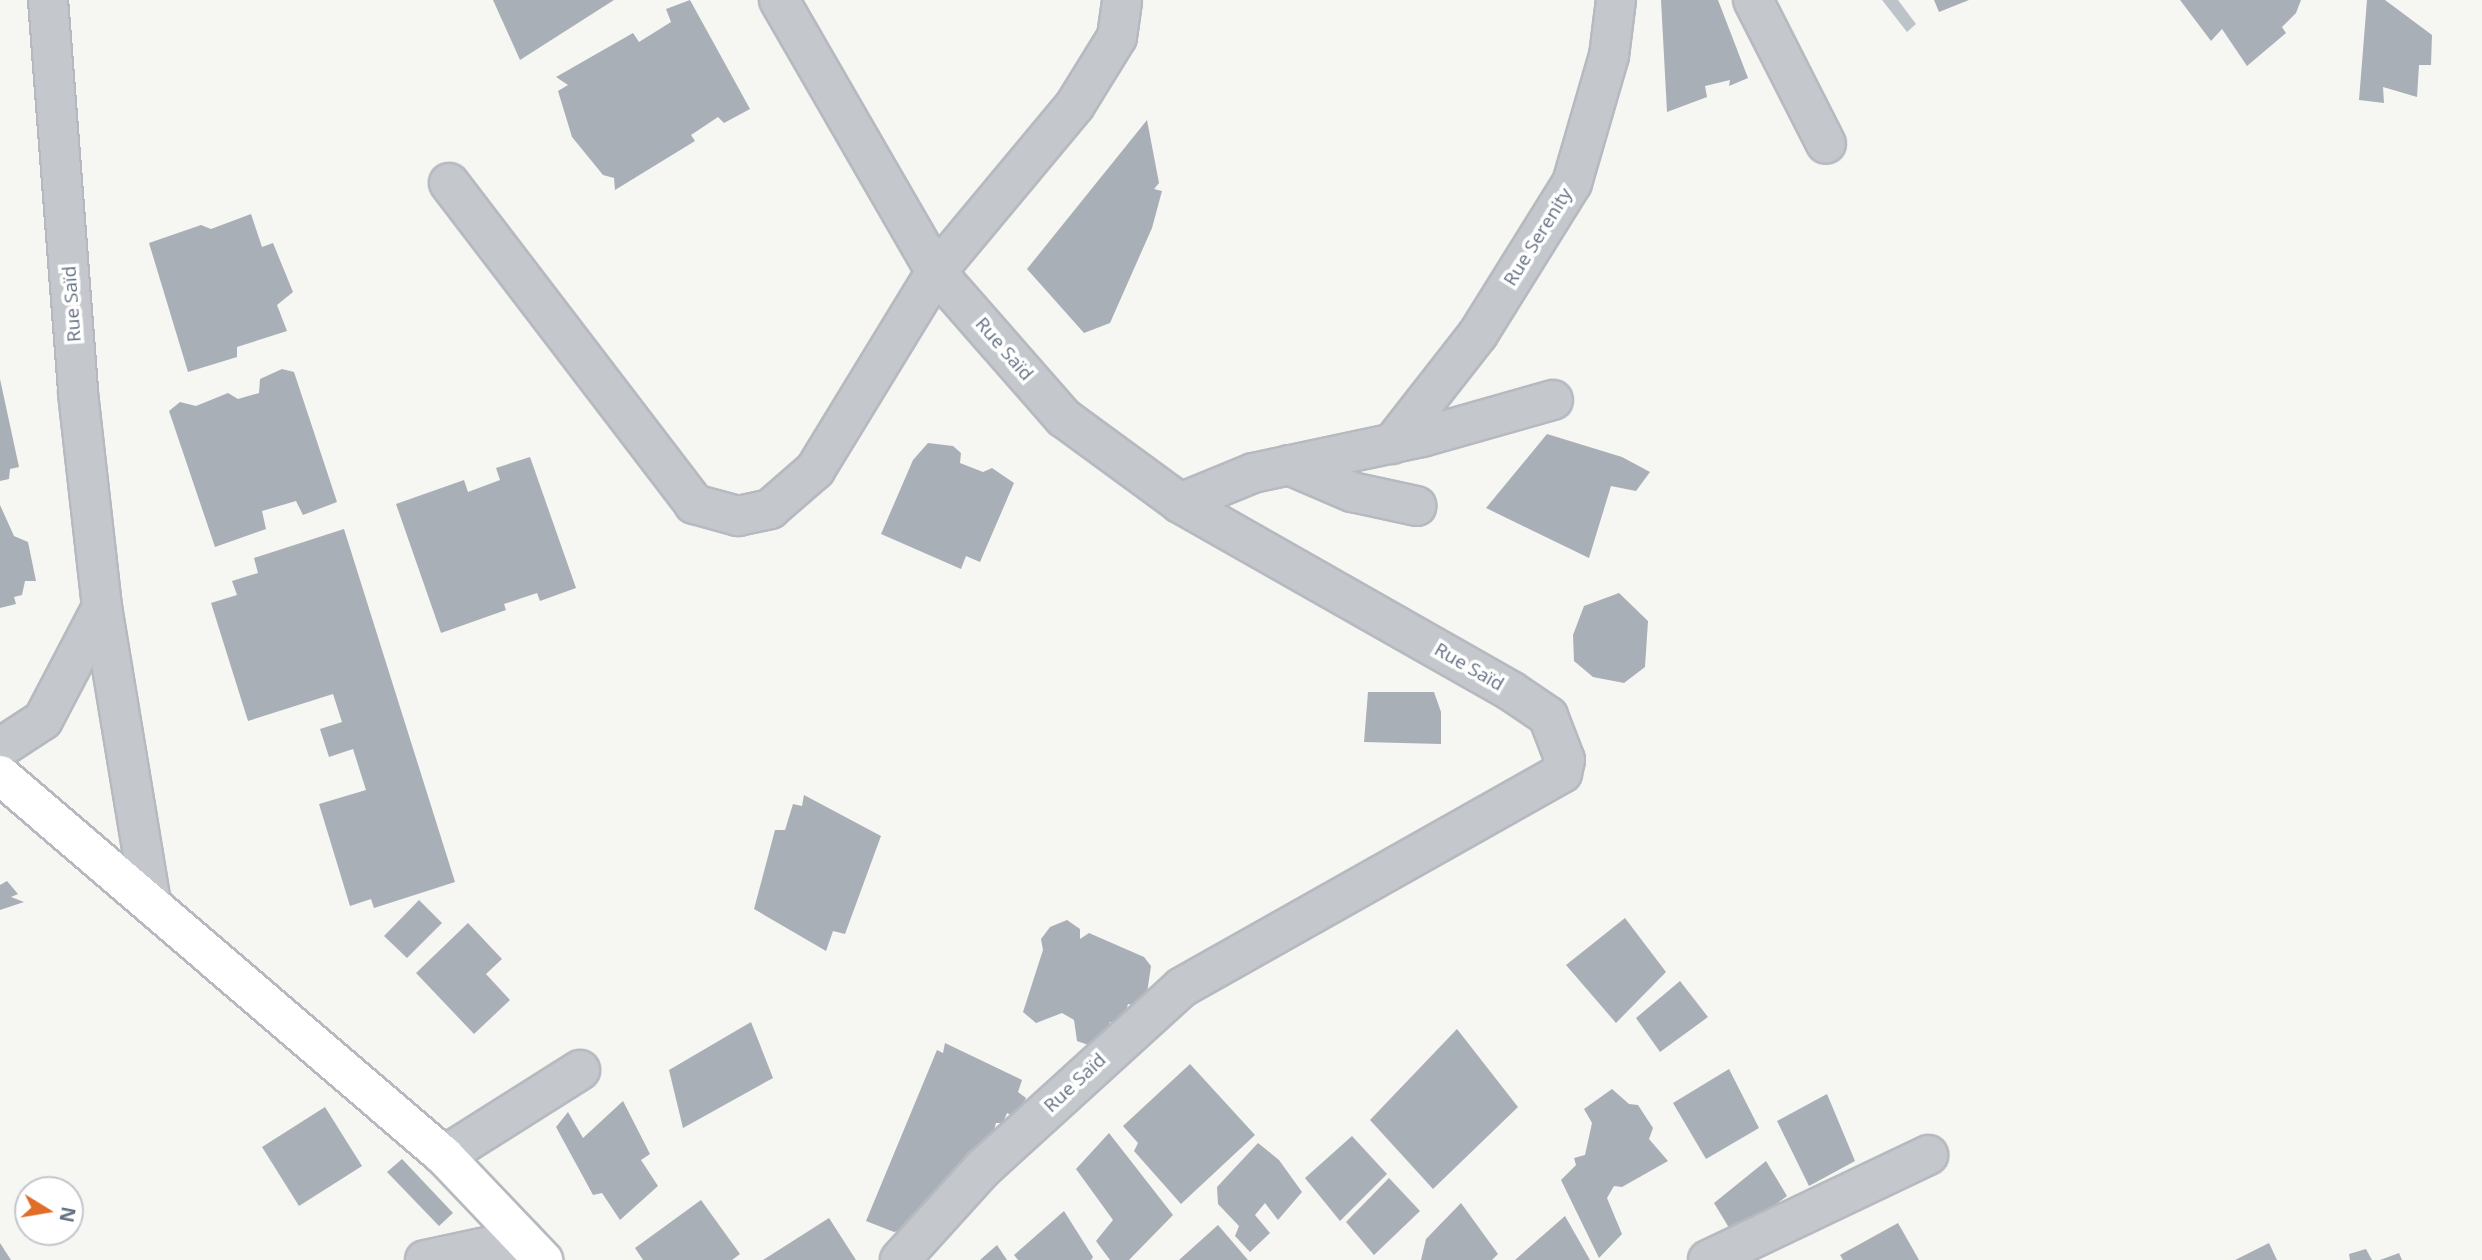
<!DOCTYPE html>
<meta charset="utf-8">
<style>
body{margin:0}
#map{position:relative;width:2482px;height:1260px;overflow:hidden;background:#f6f6f3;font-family:"Open Sans",sans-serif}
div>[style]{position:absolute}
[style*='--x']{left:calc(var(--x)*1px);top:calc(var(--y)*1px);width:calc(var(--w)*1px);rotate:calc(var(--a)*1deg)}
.water>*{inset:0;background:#bcc4ca}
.building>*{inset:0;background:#a9afb6}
.roads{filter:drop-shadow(2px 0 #b6bac0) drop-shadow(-2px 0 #b6bac0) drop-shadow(0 2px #b6bac0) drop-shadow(0 -2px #b6bac0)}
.street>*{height:38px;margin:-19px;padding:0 19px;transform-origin:19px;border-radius:19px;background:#c4c7cb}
.secondary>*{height:38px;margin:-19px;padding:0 19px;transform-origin:19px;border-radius:19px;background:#fff}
span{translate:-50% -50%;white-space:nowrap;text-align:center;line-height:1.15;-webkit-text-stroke:7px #fff;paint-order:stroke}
.street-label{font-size:19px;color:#667284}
.north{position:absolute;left:14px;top:1176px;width:70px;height:70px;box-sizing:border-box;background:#fff;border:2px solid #c2c7ce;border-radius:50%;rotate:101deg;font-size:19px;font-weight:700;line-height:28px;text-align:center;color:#667284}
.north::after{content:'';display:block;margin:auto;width:24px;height:32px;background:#e06e29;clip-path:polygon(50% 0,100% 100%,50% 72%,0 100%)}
</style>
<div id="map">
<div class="water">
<div style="clip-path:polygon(1882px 0,1898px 0,1916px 24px,1907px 32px)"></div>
</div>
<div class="building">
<div style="clip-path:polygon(493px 0,614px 0,520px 60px)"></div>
<div style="clip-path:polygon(690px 0,750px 109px,724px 123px,718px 117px,691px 135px,695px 141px,615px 190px,614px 178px,603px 175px,572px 137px,558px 91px,568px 85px,556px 77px,633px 33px,639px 42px,671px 22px,666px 9px)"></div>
<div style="clip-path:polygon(1661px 0,1718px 0,1748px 78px,1729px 86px,1730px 80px,1705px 86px,1707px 97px,1667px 112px)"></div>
<div style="clip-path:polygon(1934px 0,1969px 0,1939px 12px)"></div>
<div style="clip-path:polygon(2180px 0,2301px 0,2296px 13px,2282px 27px,2286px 33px,2247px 66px,2222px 29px,2211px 41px)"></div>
<div style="clip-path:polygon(2367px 0,2385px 0,2432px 35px,2431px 65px,2419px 65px,2417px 97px,2383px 87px,2384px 103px,2359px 100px)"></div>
<div style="clip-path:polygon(1147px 120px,1159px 183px,1154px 189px,1162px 191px,1152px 228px,1110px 323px,1084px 333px,1027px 269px)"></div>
<div style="clip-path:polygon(251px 214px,262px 247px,273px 243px,293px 292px,277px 305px,287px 331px,237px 347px,237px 357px,188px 372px,149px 243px,201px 225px,211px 229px)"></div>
<div style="clip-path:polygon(282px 369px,294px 372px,337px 502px,303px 515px,296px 501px,262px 511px,266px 529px,215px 547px,169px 411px,180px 402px,196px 406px,228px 393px,238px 399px,259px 393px,260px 379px)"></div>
<div style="clip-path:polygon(0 379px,19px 467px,10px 469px,9px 479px,0 481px)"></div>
<div style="clip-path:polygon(1547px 434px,1622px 457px,1650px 472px,1636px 491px,1611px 486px,1589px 558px,1486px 508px)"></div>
<div style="clip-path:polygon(928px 443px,953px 446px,961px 453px,960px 463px,983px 472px,992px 468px,1014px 483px,980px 562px,966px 556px,961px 569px,881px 534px,913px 460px)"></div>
<div style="clip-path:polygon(530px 457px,576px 588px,540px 601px,537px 593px,504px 604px,506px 610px,441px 633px,396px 504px,464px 480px,468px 492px,500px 480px,496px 468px)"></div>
<div style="clip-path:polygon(0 505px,14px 536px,28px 542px,36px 581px,25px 581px,22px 595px,14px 597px,16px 604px,0 608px)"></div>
<div style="clip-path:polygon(344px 529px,455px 882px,374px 908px,371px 899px,350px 906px,319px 804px,366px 790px,353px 749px,329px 757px,320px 729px,342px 722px,333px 694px,248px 721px,211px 603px,237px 595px,232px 581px,258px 573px,254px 558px)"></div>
<div style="clip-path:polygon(1619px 593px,1648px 621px,1645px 667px,1624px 683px,1593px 677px,1574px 661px,1573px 635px,1584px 606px)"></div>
<div style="clip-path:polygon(1368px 692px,1434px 692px,1441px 712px,1441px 744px,1364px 742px)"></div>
<div style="clip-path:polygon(804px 795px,881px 836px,845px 934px,833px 931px,826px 951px,754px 909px,775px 830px,785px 830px,793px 804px,802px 806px)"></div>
<div style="clip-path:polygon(7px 881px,18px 894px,11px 897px,24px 902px,0 910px,0 885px)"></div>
<div style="clip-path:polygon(419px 900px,442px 923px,407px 958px,384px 936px)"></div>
<div style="clip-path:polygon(1625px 918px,1666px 972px,1616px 1023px,1566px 965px)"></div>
<div style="clip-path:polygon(1067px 920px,1080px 929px,1080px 939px,1089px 933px,1144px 957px,1151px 966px,1146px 1000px,1135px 1006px,1128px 1004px,1123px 1022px,1110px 1022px,1105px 1041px,1097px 1048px,1077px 1041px,1074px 1020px,1062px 1013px,1036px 1023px,1023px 1012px,1043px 950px,1041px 939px,1050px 927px)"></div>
<div style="clip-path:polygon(468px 923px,502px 959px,486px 974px,510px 1000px,474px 1034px,416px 973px)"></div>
<div style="clip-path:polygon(1680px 981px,1708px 1017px,1660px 1052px,1636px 1018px)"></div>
<div style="clip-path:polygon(751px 1022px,773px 1078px,683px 1128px,669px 1070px)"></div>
<div style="clip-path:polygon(1457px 1029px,1518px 1107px,1433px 1189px,1370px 1120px)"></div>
<div style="clip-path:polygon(945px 1043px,1022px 1080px,1018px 1092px,1026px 1098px,1017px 1118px,1007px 1113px,1003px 1123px,996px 1123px,990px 1145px,970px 1151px,966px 1169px,954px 1168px,948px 1188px,906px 1229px,894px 1232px,866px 1221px,937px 1050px,943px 1053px)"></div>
<div style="clip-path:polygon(1190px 1064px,1255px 1135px,1181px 1204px,1134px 1151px,1138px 1143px,1123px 1126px)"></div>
<div style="clip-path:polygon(1729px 1069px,1759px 1128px,1706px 1159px,1673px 1103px)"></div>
<div style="clip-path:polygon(1612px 1089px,1629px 1104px,1638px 1105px,1653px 1128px,1649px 1139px,1668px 1161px,1622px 1187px,1614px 1186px,1607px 1198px,1622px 1234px,1599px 1258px,1561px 1180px,1576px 1165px,1574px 1158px,1585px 1155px,1592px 1123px,1584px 1109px)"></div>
<div style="clip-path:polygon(1827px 1094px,1855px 1161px,1809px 1186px,1777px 1121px)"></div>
<div style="clip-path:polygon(623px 1101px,650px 1154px,641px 1160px,658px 1186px,620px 1220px,602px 1193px,593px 1195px,556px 1127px,568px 1112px,583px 1138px)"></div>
<div style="clip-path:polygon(325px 1107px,362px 1166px,299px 1206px,262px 1147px)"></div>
<div style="clip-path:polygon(1109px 1133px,1173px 1215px,1129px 1260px,1110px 1260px,1096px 1241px,1113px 1220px,1076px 1169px)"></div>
<div style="clip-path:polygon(1352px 1136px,1387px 1174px,1340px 1221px,1305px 1178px)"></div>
<div style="clip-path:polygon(1258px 1143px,1279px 1160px,1302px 1192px,1278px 1220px,1265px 1203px,1255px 1215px,1270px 1233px,1250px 1252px,1235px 1236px,1239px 1226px,1218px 1204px,1217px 1187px)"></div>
<div style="clip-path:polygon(402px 1159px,453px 1213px,439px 1226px,387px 1172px)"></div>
<div style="clip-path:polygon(1766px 1161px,1787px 1196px,1734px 1236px,1714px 1203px)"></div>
<div style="clip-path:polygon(1389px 1178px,1420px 1211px,1374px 1255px,1346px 1222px)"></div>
<div style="clip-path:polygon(701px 1200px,740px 1254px,732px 1260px,643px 1260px,635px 1248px)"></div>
<div style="clip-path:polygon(1461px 1203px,1498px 1254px,1492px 1260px,1421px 1260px,1426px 1239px)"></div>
<div style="clip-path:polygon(1064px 1211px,1093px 1257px,1091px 1260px,1018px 1260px,1014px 1255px)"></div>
<div style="clip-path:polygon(1565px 1216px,1590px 1260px,1515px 1260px)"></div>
<div style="clip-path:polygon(829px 1218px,856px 1260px,763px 1260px)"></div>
<div style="clip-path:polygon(1898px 1223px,1919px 1260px,1843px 1260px,1840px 1255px)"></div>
<div style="clip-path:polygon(1218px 1225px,1248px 1260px,1179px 1260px)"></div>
<div style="clip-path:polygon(0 1243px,11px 1260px,0 1260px)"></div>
<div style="clip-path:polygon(2269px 1243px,2277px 1260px,2235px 1260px)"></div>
<div style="clip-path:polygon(997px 1245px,1007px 1260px,980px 1260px)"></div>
<div style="clip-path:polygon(2366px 1249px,2372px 1260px,2350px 1260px,2349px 1254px)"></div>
<div style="clip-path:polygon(2399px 1253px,2402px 1260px,2380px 1260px)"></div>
</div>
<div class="roads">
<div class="street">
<div style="--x:48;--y:0;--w:394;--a:85.6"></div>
<div style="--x:78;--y:393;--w:215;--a:83.6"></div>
<div style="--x:102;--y:607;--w:300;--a:80.6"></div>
<div style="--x:779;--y:0;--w:314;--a:60"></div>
<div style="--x:936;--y:272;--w:194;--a:48.8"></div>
<div style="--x:1064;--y:418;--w:144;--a:36.2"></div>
<div style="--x:1180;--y:503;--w:381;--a:29.6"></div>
<div style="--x:1511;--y:691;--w:45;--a:34"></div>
<div style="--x:1548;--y:716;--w:47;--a:68.9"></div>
<div style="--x:1565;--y:760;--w:13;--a:103"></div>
<div style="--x:1562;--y:773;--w:437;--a:150.6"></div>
<div style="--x:1181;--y:988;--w:268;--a:137.7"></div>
<div style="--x:983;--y:1168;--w:124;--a:132.1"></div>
<div style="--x:1753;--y:0;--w:161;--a:63.1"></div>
<div style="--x:449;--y:183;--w:404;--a:52.6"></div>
<div style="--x:694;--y:504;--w:46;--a:15.3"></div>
<div style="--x:738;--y:516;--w:33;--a:-12"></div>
<div style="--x:770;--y:509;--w:60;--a:-40.9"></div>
<div style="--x:815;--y:470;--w:232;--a:-58.6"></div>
<div style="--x:936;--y:272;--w:217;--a:-50.2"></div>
<div style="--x:1075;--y:105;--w:80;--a:-58.3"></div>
<div style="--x:1117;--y:37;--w:37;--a:-82"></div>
<div style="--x:1392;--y:444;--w:140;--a:-52"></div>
<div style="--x:1478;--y:334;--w:178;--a:-58.1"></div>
<div style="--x:1572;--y:183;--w:132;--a:-73.8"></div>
<div style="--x:1609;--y:56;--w:56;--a:-82.9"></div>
<div style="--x:1289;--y:465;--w:69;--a:23.2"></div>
<div style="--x:1352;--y:492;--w:66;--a:12.3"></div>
<div style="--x:1180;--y:503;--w:79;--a:-22.3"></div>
<div style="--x:1253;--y:473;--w:173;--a:-12"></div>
<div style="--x:1422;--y:437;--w:136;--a:-15.8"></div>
<div style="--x:0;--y:748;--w:51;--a:-33.1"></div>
<div style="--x:43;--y:720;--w:127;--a:-62.4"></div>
<div style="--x:444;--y:1156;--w:161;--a:-32.3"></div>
<div style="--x:425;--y:1260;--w:100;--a:-12.1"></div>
<div style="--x:1708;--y:1260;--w:244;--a:-25.5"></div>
</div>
<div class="secondary">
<div style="--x:0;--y:775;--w:585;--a:40.63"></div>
<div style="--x:444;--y:1156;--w:144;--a:46.4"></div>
</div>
</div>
<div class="street-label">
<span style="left:1538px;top:237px;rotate:-58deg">Rue Serenity</span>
<span style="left:72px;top:304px;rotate:-94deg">Rue Saïd</span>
<span style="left:1004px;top:349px;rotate:49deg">Rue Saïd</span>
<span style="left:1469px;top:667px;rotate:30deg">Rue Saïd</span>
<span style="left:1075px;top:1083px;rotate:-43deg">Rue Saïd</span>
</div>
<div class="north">N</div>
</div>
